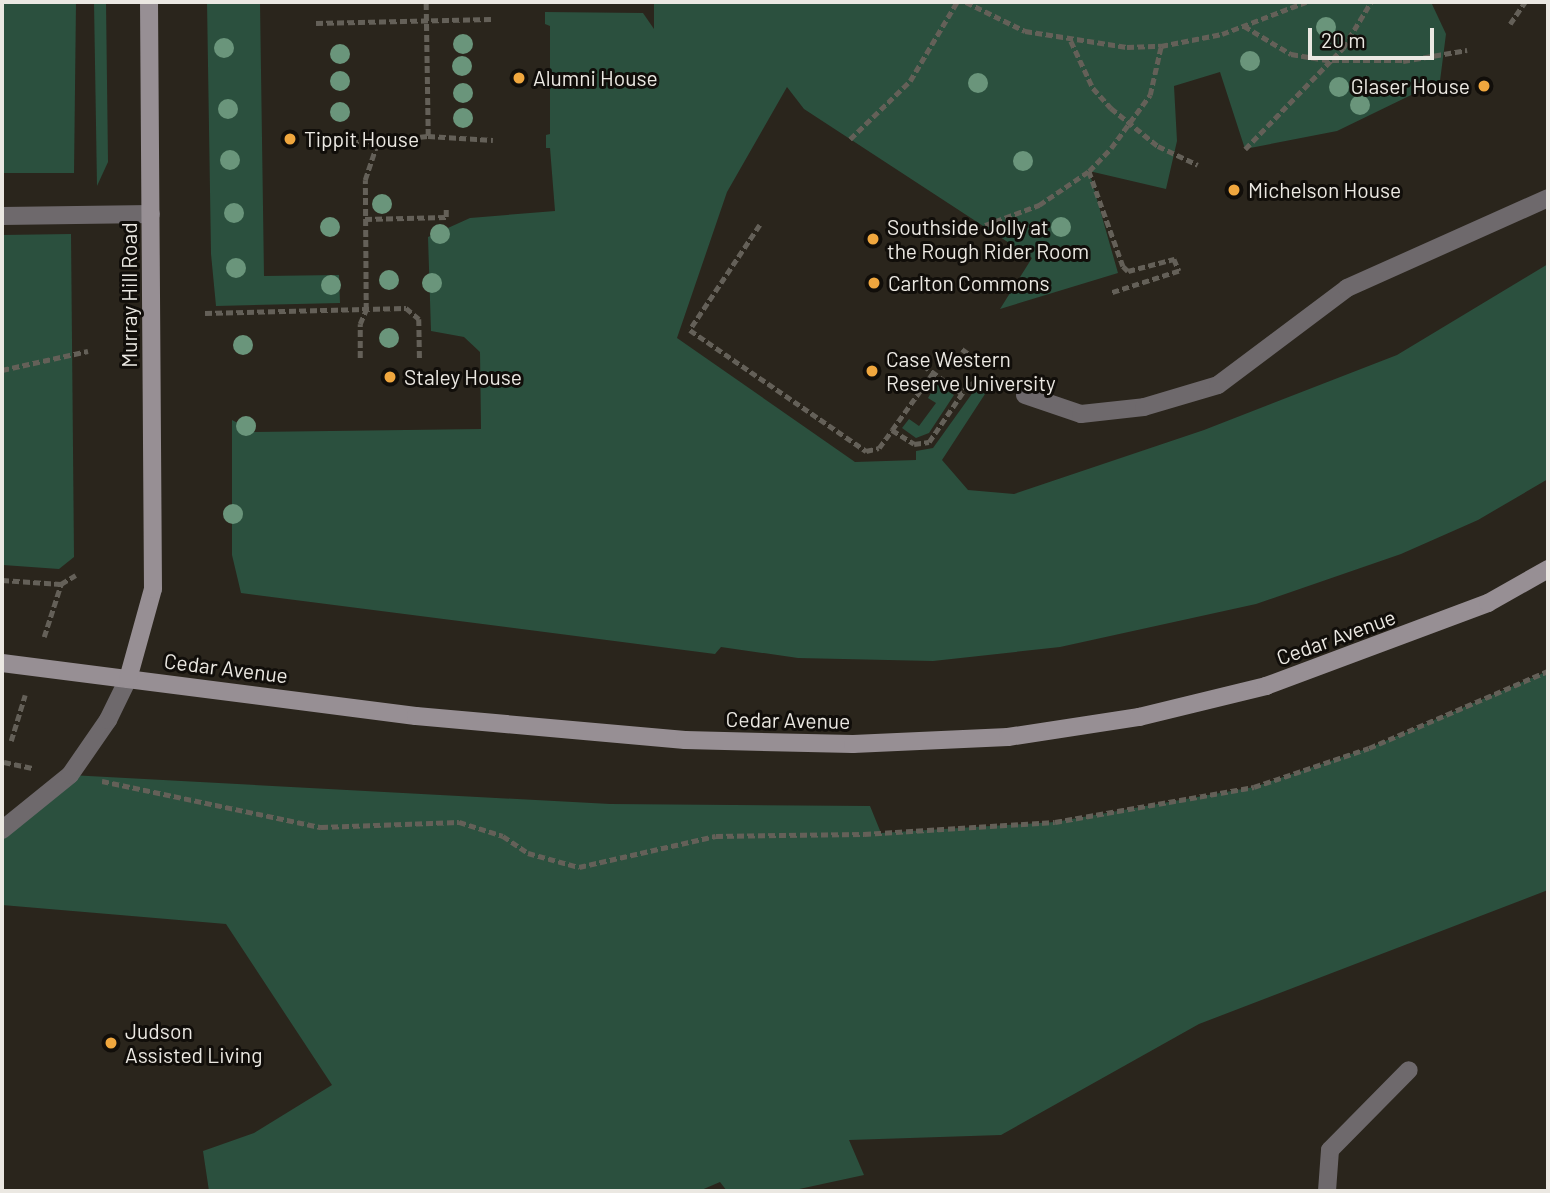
<!DOCTYPE html>
<style>
body{margin:0}
#map{position:relative;width:1550px;height:1193px;overflow:hidden;background:#2a251c;font-family:Barlow,sans-serif}
div>[style]{position:absolute}
[style*='--x']{left:calc(var(--x)*1px);top:calc(var(--y)*1px);width:calc(var(--w)*1px);rotate:calc(var(--a)*1deg)}
.green>*{inset:0;background:#2b503e}
.path>*{height:4.5px;margin-top:-2.25px;transform-origin:0;background:repeating-linear-gradient(90deg,#646058 0 7px,transparent 0 10.5px)}
.lane>*{height:18px;margin:-9px;padding:0 9px;transform-origin:9px;border-radius:9px;background:#6e696c}
.street>*{height:18px;margin:-9px;padding:0 9px;transform-origin:9px;border-radius:9px;background:#6e696c}
.secondary>*{height:18px;margin:-9px;padding:0 9px;transform-origin:9px;border-radius:9px;background:#978f94}
.trees>*{width:20px;height:20px;margin:-10px;border-radius:50%;background:#6a957b}
.dots>*{width:19px;height:19px;translate:-50% -50%;box-sizing:border-box;border:4px solid #110e0a;border-radius:50%}
span{translate:-50% -50%;white-space:nowrap;text-align:center;line-height:1.15;-webkit-text-stroke:6px #110e0a;paint-order:stroke}
.poi-label{font-size:21px;color:#ebe8e2}
.left{translate:0 -50%;text-align:left}
.right{translate:-100% -50%;text-align:right}
.street-label{font-size:21px;color:#ebe8e2}
.frame{position:absolute;inset:0;border:4px solid #ebe8e2;pointer-events:none}
.scale{position:absolute;left:1308px;top:28px;width:126px;height:32px;box-sizing:border-box;border:4px solid #ebe8e2;border-top:0;padding-left:9px;font-size:21px;line-height:24px;white-space:nowrap;color:#ebe8e2;-webkit-text-stroke:5px #110e0a;paint-order:stroke}
</style>
<div id="map">
<div class="green">
<div style="clip-path:polygon(2px 2px,76px 2px,74px 173px,2px 173px)"></div>
<div style="clip-path:polygon(94px 2px,106px 2px,108px 162px,97px 186px)"></div>
<div style="clip-path:polygon(207px 2px,260px 2px,264px 276px,339px 275px,340px 303px,216px 306px,211px 254px)"></div>
<div style="clip-path:polygon(654px 2px,1431px 2px,1446px 34px,1440px 81px,1337px 131px,1245px 149px,1220px 72px,1174px 86px,1177px 141px,1166px 189px,1089px 171px,1118px 273px,1000px 309px,1032px 258px,804px 109px,787px 87px,727px 192px,677px 338px,855px 462px,916px 460px,916px 451px,933px 448px,976px 388px,985px 394px,942px 460px,968px 490px,1014px 494px,1204px 430px,1397px 355px,1548px 264px,1548px 479px,1478px 520px,1401px 554px,1256px 604px,1060px 647px,933px 661px,798px 658px,721px 647px,715px 654px,241px 593px,232px 555px,232px 420px,255px 432px,481px 429px,480px 352px,464px 337px,431px 331px,428px 237px,470px 218px,555px 211px,550px 148px,546px 148px,546px 135px,550px 134px,550px 26px,545px 24px,545px 12px,643px 13px,654px 29px)"></div>
<div style="clip-path:polygon(71px 234px,74px 557px,59px 569px,3px 565px,2px 235px)"></div>
<div style="clip-path:polygon(936px 384px,954px 395px,929px 433px,916px 438px,902px 428px,909px 419px,919px 426px,936px 403px,928px 398px)"></div>
<div style="clip-path:polygon(1548px 671px,1548px 890px,1199px 1024px,1001px 1135px,849px 1140px,864px 1175px,790px 1191px,727px 1191px,720px 1182px,699px 1191px,209px 1191px,203px 1151px,254px 1133px,332px 1085px,226px 924px,2px 905px,2px 830px,70px 775px,610px 804px,870px 806px,881px 833px,1055px 822px,1254px 787px,1369px 748px)"></div>
</div>
<div class="path">
<div style="--x:966;--y:2;--w:66;--a:26.2"></div>
<div style="--x:1025;--y:31;--w:103;--a:8.9"></div>
<div style="--x:1127;--y:47;--w:34;--a:-2"></div>
<div style="--x:1161;--y:46;--w:62;--a:-11.1"></div>
<div style="--x:1222;--y:34;--w:90;--a:-20.9"></div>
<div style="--x:316;--y:23;--w:175;--a:-1.3"></div>
<div style="--x:1510;--y:24;--w:27;--a:-56"></div>
<div style="--x:1244;--y:26;--w:55;--a:30.8"></div>
<div style="--x:1291;--y:54;--w:42;--a:9.7"></div>
<div style="--x:1332;--y:61;--w:71;--a:0"></div>
<div style="--x:1403;--y:61;--w:65;--a:-9.8"></div>
<div style="--x:1071;--y:41;--w:52;--a:64.9"></div>
<div style="--x:1093;--y:88;--w:27;--a:48"></div>
<div style="--x:1111;--y:108;--w:60;--a:39"></div>
<div style="--x:1158;--y:146;--w:44;--a:25.4"></div>
<div style="--x:428;--y:136;--w:65;--a:3.5"></div>
<div style="--x:850;--y:139;--w:83;--a:-44"></div>
<div style="--x:910;--y:81;--w:92;--a:-59.3"></div>
<div style="--x:320;--y:142;--w:58;--a:-1"></div>
<div style="--x:1245;--y:149;--w:141;--a:-45.9"></div>
<div style="--x:1343;--y:48;--w:54;--a:-58.7"></div>
<div style="--x:1089;--y:171;--w:101;--a:70.3"></div>
<div style="--x:1123;--y:266;--w:7;--a:45"></div>
<div style="--x:1128;--y:271;--w:48;--a:-14.6"></div>
<div style="--x:1174;--y:259;--w:13;--a:67"></div>
<div style="--x:1179;--y:271;--w:71;--a:162.1"></div>
<div style="--x:365;--y:219;--w:81;--a:-1.4"></div>
<div style="--x:446;--y:217;--w:9;--a:-90"></div>
<div style="--x:760;--y:225;--w:126;--a:123.7"></div>
<div style="--x:690;--y:330;--w:214;--a:34.5"></div>
<div style="--x:866;--y:451;--w:13;--a:-13"></div>
<div style="--x:879;--y:448;--w:22;--a:-54"></div>
<div style="--x:892;--y:430;--w:26;--a:32"></div>
<div style="--x:914;--y:444;--w:15;--a:-8"></div>
<div style="--x:929;--y:442;--w:68;--a:-55.8"></div>
<div style="--x:967;--y:386;--w:11;--a:-27"></div>
<div style="--x:977;--y:381;--w:14;--a:30"></div>
<div style="--x:985;--y:225;--w:58;--a:-20.3"></div>
<div style="--x:1039;--y:205;--w:60;--a:-34.2"></div>
<div style="--x:1089;--y:171;--w:32;--a:-46"></div>
<div style="--x:1111;--y:148;--w:66;--a:-53.7"></div>
<div style="--x:1150;--y:95;--w:50;--a:-77.3"></div>
<div style="--x:205;--y:313;--w:201;--a:-1.4"></div>
<div style="--x:406;--y:308;--w:17;--a:40"></div>
<div style="--x:419;--y:319;--w:39;--a:89"></div>
<div style="--x:962;--y:349;--w:21;--a:35"></div>
<div style="--x:360;--y:358;--w:34;--a:-90"></div>
<div style="--x:360;--y:324;--w:15;--a:-67"></div>
<div style="--x:366;--y:310;--w:130;--a:-90.4"></div>
<div style="--x:365;--y:180;--w:41;--a:-71.6"></div>
<div style="--x:378;--y:141;--w:50;--a:-5.7"></div>
<div style="--x:428;--y:136;--w:134;--a:-90.9"></div>
<div style="--x:923;--y:365;--w:47;--a:36.4"></div>
<div style="--x:2;--y:370;--w:88;--a:-12.5"></div>
<div style="--x:892;--y:430;--w:70;--a:-54.3"></div>
<div style="--x:2;--y:580;--w:59;--a:3.9"></div>
<div style="--x:61;--y:584;--w:17;--a:-31"></div>
<div style="--x:44;--y:637;--w:56;--a:-72.2"></div>
<div style="--x:11;--y:741;--w:48;--a:-73.1"></div>
<div style="--x:4;--y:762;--w:29;--a:12"></div>
<div style="--x:102;--y:781;--w:224;--a:11.9"></div>
<div style="--x:321;--y:827;--w:138;--a:-2.1"></div>
<div style="--x:459;--y:822;--w:46;--a:17.7"></div>
<div style="--x:503;--y:836;--w:30;--a:34"></div>
<div style="--x:528;--y:853;--w:53;--a:15.4"></div>
<div style="--x:579;--y:867;--w:140;--a:-12.8"></div>
<div style="--x:716;--y:836;--w:148;--a:-0.8"></div>
<div style="--x:864;--y:834;--w:191;--a:-3.6"></div>
<div style="--x:1055;--y:822;--w:202;--a:-10"></div>
<div style="--x:1254;--y:787;--w:121;--a:-18.7"></div>
<div style="--x:1369;--y:748;--w:195;--a:-23.3"></div>
</div>
<div class="lane">
<div style="--x:1025;--y:395;--w:59;--a:18.7"></div>
<div style="--x:1081;--y:414;--w:63;--a:-6.3"></div>
<div style="--x:1144;--y:407;--w:77;--a:-16.6"></div>
<div style="--x:1218;--y:385;--w:161;--a:-36.9"></div>
<div style="--x:1347;--y:288;--w:220;--a:-24.1"></div>
<div style="--x:1327;--y:1191;--w:41;--a:-85.8"></div>
<div style="--x:1330;--y:1150;--w:112;--a:-45.4"></div>
</div>
<div class="street">
<div style="--x:2;--y:216;--w:149;--a:-0.8"></div>
<div style="--x:2;--y:830;--w:87;--a:-39"></div>
<div style="--x:70;--y:775;--w:67;--a:-55.4"></div>
<div style="--x:108;--y:720;--w:46;--a:-64"></div>
</div>
<div class="secondary">
<div style="--x:2;--y:663;--w:417;--a:7.3"></div>
<div style="--x:416;--y:716;--w:270;--a:5.1"></div>
<div style="--x:685;--y:740;--w:168;--a:1.4"></div>
<div style="--x:853;--y:744;--w:155;--a:-2.6"></div>
<div style="--x:1008;--y:737;--w:133;--a:-8.7"></div>
<div style="--x:1139;--y:717;--w:131;--a:-13.7"></div>
<div style="--x:1266;--y:686;--w:237;--a:-20.5"></div>
<div style="--x:1488;--y:603;--w:69;--a:-29.5"></div>
<div style="--x:128;--y:679;--w:93;--a:-74.5"></div>
<div style="--x:153;--y:589;--w:587;--a:-90.39"></div>
</div>
<div class="trees">
<div style="left:1326px;top:27px"></div>
<div style="left:463px;top:44px"></div>
<div style="left:224px;top:48px"></div>
<div style="left:340px;top:54px"></div>
<div style="left:1250px;top:61px"></div>
<div style="left:462px;top:66px"></div>
<div style="left:340px;top:81px"></div>
<div style="left:978px;top:83px"></div>
<div style="left:1339px;top:87px"></div>
<div style="left:463px;top:93px"></div>
<div style="left:1360px;top:105px"></div>
<div style="left:228px;top:109px"></div>
<div style="left:340px;top:112px"></div>
<div style="left:463px;top:118px"></div>
<div style="left:230px;top:160px"></div>
<div style="left:1023px;top:161px"></div>
<div style="left:382px;top:204px"></div>
<div style="left:234px;top:213px"></div>
<div style="left:330px;top:227px"></div>
<div style="left:1061px;top:227px"></div>
<div style="left:440px;top:234px"></div>
<div style="left:236px;top:268px"></div>
<div style="left:389px;top:280px"></div>
<div style="left:432px;top:283px"></div>
<div style="left:331px;top:285px"></div>
<div style="left:389px;top:338px"></div>
<div style="left:243px;top:345px"></div>
<div style="left:246px;top:426px"></div>
<div style="left:233px;top:514px"></div>
</div>
<div class="dots">
<div style="left:519px;top:78px;background:#f0a73e"></div>
<div style="left:1484px;top:86px;background:#f0a73e"></div>
<div style="left:290px;top:139px;background:#f0a73e"></div>
<div style="left:1234px;top:190px;background:#f0a73e"></div>
<div style="left:873px;top:239px;background:#f0a73e"></div>
<div style="left:874px;top:283px;background:#f0a73e"></div>
<div style="left:872px;top:371px;background:#f0a73e"></div>
<div style="left:390px;top:377px;background:#f0a73e"></div>
<div style="left:111px;top:1043px;background:#f0a73e"></div>
</div>
<div class="poi-label">
<span class="left" style="left:533px;top:78px">Alumni House</span>
<span class="right" style="left:1470px;top:86px">Glaser House</span>
<span class="left" style="left:304px;top:139px">Tippit House</span>
<span class="left" style="left:1248px;top:190px">Michelson House</span>
<span class="left" style="left:887px;top:239px">Southside Jolly at<br>the Rough Rider Room</span>
<span class="left" style="left:888px;top:283px">Carlton Commons</span>
<span class="left" style="left:886px;top:371px">Case Western<br>Reserve University</span>
<span class="left" style="left:404px;top:377px">Staley House</span>
<span class="left" style="left:125px;top:1043px">Judson<br>Assisted Living</span>
</div>
<div class="street-label">
<span style="left:129px;top:295px;rotate:-90deg">Murray Hill Road</span>
<span style="left:1336px;top:637px;rotate:-20deg">Cedar Avenue</span>
<span style="left:226px;top:668px;rotate:7deg">Cedar Avenue</span>
<span style="left:788px;top:720px;rotate:1deg">Cedar Avenue</span>
</div>
<div class="frame"></div>
<div class="scale">20 m</div>
</div>
